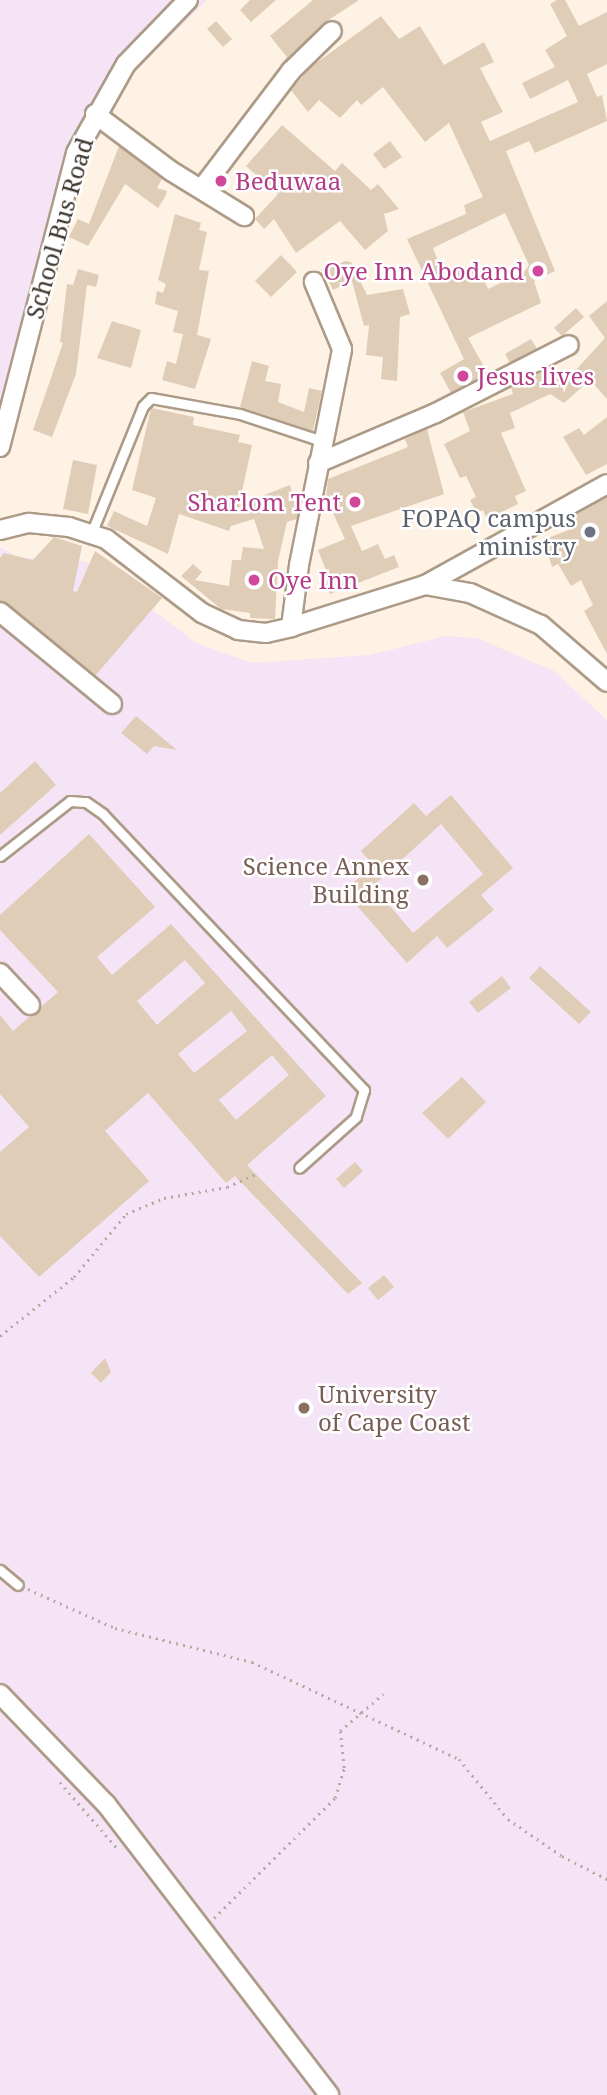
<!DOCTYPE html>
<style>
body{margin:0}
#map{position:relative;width:607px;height:2095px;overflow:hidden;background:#fef2e5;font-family:"Noto Serif",serif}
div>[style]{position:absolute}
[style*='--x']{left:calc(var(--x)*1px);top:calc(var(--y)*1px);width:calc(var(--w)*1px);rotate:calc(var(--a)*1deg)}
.education>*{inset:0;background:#f5e4f6}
.building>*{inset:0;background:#dfcdb7}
.path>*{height:2.5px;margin-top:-1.25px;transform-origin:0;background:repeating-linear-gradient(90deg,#b6aba0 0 2px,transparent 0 7px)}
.roads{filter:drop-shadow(2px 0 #ac9b87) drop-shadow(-2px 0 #ac9b87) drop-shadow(0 2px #ac9b87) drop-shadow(0 -2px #ac9b87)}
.lane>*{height:9px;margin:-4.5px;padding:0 4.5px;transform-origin:4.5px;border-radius:4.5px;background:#fff}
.street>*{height:18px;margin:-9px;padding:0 9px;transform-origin:9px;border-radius:9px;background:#fff}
.dots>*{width:19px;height:19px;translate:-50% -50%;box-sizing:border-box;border:4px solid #fff;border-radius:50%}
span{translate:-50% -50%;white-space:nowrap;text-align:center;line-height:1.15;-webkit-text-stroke:5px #fff;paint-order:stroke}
.hotel-label{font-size:24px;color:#b23c85}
.left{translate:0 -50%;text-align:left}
.right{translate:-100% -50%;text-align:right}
.street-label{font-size:24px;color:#3c352c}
.worship-label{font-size:24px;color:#5b616d}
.education-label{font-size:24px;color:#785e54}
</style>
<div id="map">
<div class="education">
<div style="clip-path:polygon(0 0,207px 0,76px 130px,0 443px)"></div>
<div style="clip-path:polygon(0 547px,21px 559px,63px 556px,95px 565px,196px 643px,252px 663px,370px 655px,445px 636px,477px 638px,554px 671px,607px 720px,607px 2095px,0 2095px)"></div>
</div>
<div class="building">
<div style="clip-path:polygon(250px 0,276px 0,251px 22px,240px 10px)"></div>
<div style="clip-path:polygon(313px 0,359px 0,324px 23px,273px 76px,287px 57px,270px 36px)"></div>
<div style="clip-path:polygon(evenodd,557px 0,565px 0,579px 26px,607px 12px,607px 64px,587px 74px,597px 97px,602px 95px,607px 121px,535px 153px,529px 141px,506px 151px,555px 271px,534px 281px,541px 303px,468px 338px,488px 374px,451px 393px,440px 373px,464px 359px,407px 239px,466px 214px,464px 205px,483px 197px,449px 123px,425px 142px,383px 87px,361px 105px,357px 100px,340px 118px,319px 100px,308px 112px,291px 90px,312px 66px,381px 16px,399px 39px,420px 26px,444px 65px,484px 42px,494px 62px,480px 68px,503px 112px,481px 122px,490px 141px,578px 102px,568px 80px,530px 99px,522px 83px,555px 67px,545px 50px,567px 36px,550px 4px,557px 0,505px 213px,529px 265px,525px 271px,488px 289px,477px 262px,444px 276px,433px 248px,505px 213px)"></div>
<div style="clip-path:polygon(216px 21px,232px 39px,223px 47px,207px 29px)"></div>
<div style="clip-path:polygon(282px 125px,335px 171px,342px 163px,371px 190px,378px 184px,399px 209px,384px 214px,388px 231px,365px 250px,340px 221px,296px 253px,274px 219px,264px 229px,255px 219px,278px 194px,246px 166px)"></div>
<div style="clip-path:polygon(390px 141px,402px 157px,384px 169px,373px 154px)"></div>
<div style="clip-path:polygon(119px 146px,162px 179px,157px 188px,167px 191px,165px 197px,158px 208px,125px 184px,88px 246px,69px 237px,78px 219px,89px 224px)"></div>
<div style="clip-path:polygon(175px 214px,201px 223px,199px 230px,207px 232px,199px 270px,209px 271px,197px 335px,211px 339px,195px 389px,162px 380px,167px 361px,176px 364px,183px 334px,173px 332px,178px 311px,155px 304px,157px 291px,163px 293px,166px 284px,158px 280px)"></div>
<div style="clip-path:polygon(281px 255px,297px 272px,271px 297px,255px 281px)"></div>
<div style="clip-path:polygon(345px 261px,351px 262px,367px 295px,403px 289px,410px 314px,400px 317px,397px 381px,381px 379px,383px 357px,366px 355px,369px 325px,364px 326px,352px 281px,333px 290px,324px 271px)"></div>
<div style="clip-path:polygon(78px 269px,99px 275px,96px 287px,87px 285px,76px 374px,52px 437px,33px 430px,63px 343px,60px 342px,67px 284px,73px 285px)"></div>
<div style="clip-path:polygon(607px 301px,607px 399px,590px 380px,564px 403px,550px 394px,510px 413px,515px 428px,501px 433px,526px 491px,515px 496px,518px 504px,487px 519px,483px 510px,477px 513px,470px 500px,476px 497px,466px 476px,460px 478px,444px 444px,470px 431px,463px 412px,513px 394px,511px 388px,550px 368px,563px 384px,605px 338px,589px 316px)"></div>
<div style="clip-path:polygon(576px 308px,584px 317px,562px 336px,554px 328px)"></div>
<div style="clip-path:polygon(112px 321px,141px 330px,131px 368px,97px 358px)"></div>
<div style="clip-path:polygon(531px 339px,537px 349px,510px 363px,505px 354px)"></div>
<div style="clip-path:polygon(252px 361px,269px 366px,265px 381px,281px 384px,278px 402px,304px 412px,309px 388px,322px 391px,313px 431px,240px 407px)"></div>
<div style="clip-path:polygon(151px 408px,194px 417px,193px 425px,240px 435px,238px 442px,252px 445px,239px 505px,290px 485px,298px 513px,297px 519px,287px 522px,278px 561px,275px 619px,250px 618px,250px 613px,221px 609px,181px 576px,193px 564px,202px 572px,195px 580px,229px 586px,232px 560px,241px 560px,243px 547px,264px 549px,254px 519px,231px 526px,229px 531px,179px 514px,168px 554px,107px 526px,114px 511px,147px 526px,156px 498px,132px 490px)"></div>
<div style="clip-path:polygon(607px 417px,607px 464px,586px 475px,563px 437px,579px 428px,584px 435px)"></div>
<div style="clip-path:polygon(427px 429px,444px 494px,351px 526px,362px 551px,378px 544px,385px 559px,394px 555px,399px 567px,330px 594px,323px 577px,328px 575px,318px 550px,345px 539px,326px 498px,328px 479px,408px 447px,405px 439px)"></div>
<div style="clip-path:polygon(73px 460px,97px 465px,88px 514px,63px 509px)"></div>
<div style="clip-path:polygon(607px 497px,607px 654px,584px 611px,593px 605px,581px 580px,571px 586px,558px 564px,552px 567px,543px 540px,576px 527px,572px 517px)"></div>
<div style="clip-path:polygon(54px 537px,82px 546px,73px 591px,77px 592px,95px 551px,162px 598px,95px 676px,0 601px,0 558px,4px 553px,33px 560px)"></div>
<div style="clip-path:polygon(136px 716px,177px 750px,154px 746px,147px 754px,121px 733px)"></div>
<div style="clip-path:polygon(35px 761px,56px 785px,0 835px,0 793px)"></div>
<div style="clip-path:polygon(evenodd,451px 795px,513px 868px,481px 895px,494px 910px,447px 948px,437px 936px,407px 963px,344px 891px,373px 865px,361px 851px,414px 803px,426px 816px,451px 795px,441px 824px,483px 874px,413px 933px,373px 886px,441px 824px)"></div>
<div style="clip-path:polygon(evenodd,89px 834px,155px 907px,97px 957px,112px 975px,171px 924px,326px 1096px,247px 1165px,362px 1283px,348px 1294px,235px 1176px,226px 1183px,148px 1093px,105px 1131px,149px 1181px,39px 1277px,0 1236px,0 1152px,29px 1127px,0 1094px,0 1015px,13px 1031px,58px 992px,0 930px,0 915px,89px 834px,185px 960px,205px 983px,157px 1025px,137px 1001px,185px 960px,89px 834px,231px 1011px,247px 1031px,194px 1073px,178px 1054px,231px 1011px,89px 834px,272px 1055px,289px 1075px,236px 1120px,219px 1100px,272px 1055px)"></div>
<div style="clip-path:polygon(540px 966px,591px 1012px,579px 1024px,529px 978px)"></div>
<div style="clip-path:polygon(502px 976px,511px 988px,478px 1013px,469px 1002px)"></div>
<div style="clip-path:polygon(462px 1077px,486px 1102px,448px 1139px,422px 1113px)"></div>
<div style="clip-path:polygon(355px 1162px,363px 1171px,344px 1188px,336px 1179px)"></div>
<div style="clip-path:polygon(384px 1275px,394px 1287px,378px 1300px,368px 1288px)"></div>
<div style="clip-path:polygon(105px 1358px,111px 1372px,101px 1383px,91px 1373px)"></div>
</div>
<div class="path">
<div style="--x:0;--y:1336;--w:95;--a:-38.6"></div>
<div style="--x:74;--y:1277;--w:82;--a:-50.5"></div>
<div style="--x:126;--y:1214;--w:41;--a:-22.8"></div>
<div style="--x:164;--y:1198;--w:64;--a:-9.9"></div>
<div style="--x:227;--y:1187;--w:34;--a:-24"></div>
<div style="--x:28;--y:1589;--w:95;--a:24.1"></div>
<div style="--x:115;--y:1628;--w:141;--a:13.9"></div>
<div style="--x:252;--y:1662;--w:229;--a:25.1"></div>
<div style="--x:459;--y:1759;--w:77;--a:50.8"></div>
<div style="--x:508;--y:1819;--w:65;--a:34.4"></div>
<div style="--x:562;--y:1856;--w:51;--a:27.1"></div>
<div style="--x:60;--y:1782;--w:87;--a:49.2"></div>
<div style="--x:214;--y:1918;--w:170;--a:-44.8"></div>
<div style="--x:335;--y:1798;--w:31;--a:-73"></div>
<div style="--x:344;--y:1768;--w:37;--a:-96"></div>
<div style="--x:340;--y:1731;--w:57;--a:-40.7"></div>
</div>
<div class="roads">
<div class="lane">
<div style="--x:91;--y:534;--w:138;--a:-67.9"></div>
<div style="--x:143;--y:406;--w:11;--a:-45"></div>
<div style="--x:151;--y:398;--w:90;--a:10.2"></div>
<div style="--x:240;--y:414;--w:86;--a:18.2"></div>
<div style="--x:0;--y:856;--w:89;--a:-38.2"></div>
<div style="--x:70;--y:801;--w:16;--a:4"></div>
<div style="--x:86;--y:802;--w:21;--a:35"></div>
<div style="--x:103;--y:814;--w:380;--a:46.6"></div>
<div style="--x:364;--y:1090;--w:28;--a:107"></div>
<div style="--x:356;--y:1117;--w:76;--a:138.2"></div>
<div style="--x:0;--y:1570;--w:23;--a:40"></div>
</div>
<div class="street">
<div style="--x:95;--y:114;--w:95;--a:36.9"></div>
<div style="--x:171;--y:171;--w:86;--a:31.7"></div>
<div style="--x:203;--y:187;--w:146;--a:-52.8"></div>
<div style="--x:291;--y:71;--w:57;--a:-44.3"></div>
<div style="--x:0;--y:447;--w:304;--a:-75.5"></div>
<div style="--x:76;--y:153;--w:102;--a:-60.7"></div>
<div style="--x:126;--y:64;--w:89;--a:-45.9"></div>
<div style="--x:318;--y:463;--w:128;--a:-23"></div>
<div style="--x:436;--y:413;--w:149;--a:-27.1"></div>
<div style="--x:0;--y:530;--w:30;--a:-14"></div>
<div style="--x:29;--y:523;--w:40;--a:5.7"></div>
<div style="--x:69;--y:527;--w:39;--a:18"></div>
<div style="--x:106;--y:539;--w:121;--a:37.6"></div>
<div style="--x:202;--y:613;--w:40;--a:25"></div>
<div style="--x:238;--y:630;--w:28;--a:6"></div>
<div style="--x:266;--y:633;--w:26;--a:-13"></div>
<div style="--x:291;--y:627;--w:140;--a:-17.4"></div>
<div style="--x:425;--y:585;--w:46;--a:10.1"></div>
<div style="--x:470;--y:593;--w:78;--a:24.3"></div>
<div style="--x:541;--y:625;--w:87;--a:40.8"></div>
<div style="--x:425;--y:585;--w:208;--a:-29"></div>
<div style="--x:0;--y:612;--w:145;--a:39.4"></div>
<div style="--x:291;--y:627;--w:63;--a:-82.6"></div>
<div style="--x:299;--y:565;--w:220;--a:-78.7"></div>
<div style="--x:342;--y:349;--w:73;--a:-112.7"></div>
<div style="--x:0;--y:973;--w:44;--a:46.8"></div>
<div style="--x:0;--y:1694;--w:153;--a:46.1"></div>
<div style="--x:106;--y:1804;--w:367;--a:52.5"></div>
</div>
</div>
<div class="dots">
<div style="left:221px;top:181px;background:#d1479c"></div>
<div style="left:538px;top:271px;background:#d1479c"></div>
<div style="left:463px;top:376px;background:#d1479c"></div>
<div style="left:355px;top:502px;background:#d1479c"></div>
<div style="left:590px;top:532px;background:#6b7280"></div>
<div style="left:254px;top:580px;background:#d1479c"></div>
<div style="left:423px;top:880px;background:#8d6e63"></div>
<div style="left:304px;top:1408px;background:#8d6e63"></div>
</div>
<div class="hotel-label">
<span class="left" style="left:235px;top:181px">Beduwaa</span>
<span class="right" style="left:524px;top:271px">Oye Inn Abodand</span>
<span class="left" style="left:477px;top:376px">Jesus lives</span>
<span class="right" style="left:341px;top:502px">Sharlom Tent</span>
<span class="left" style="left:268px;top:580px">Oye Inn</span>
</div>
<div class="street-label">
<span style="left:59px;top:228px;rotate:-74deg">School Bus Road</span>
</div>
<div class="worship-label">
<span class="right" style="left:576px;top:532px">FOPAQ campus<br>ministry</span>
</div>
<div class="education-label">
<span class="right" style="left:409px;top:880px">Science Annex<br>Building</span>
<span class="left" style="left:318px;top:1408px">University<br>of Cape Coast</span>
</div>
</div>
